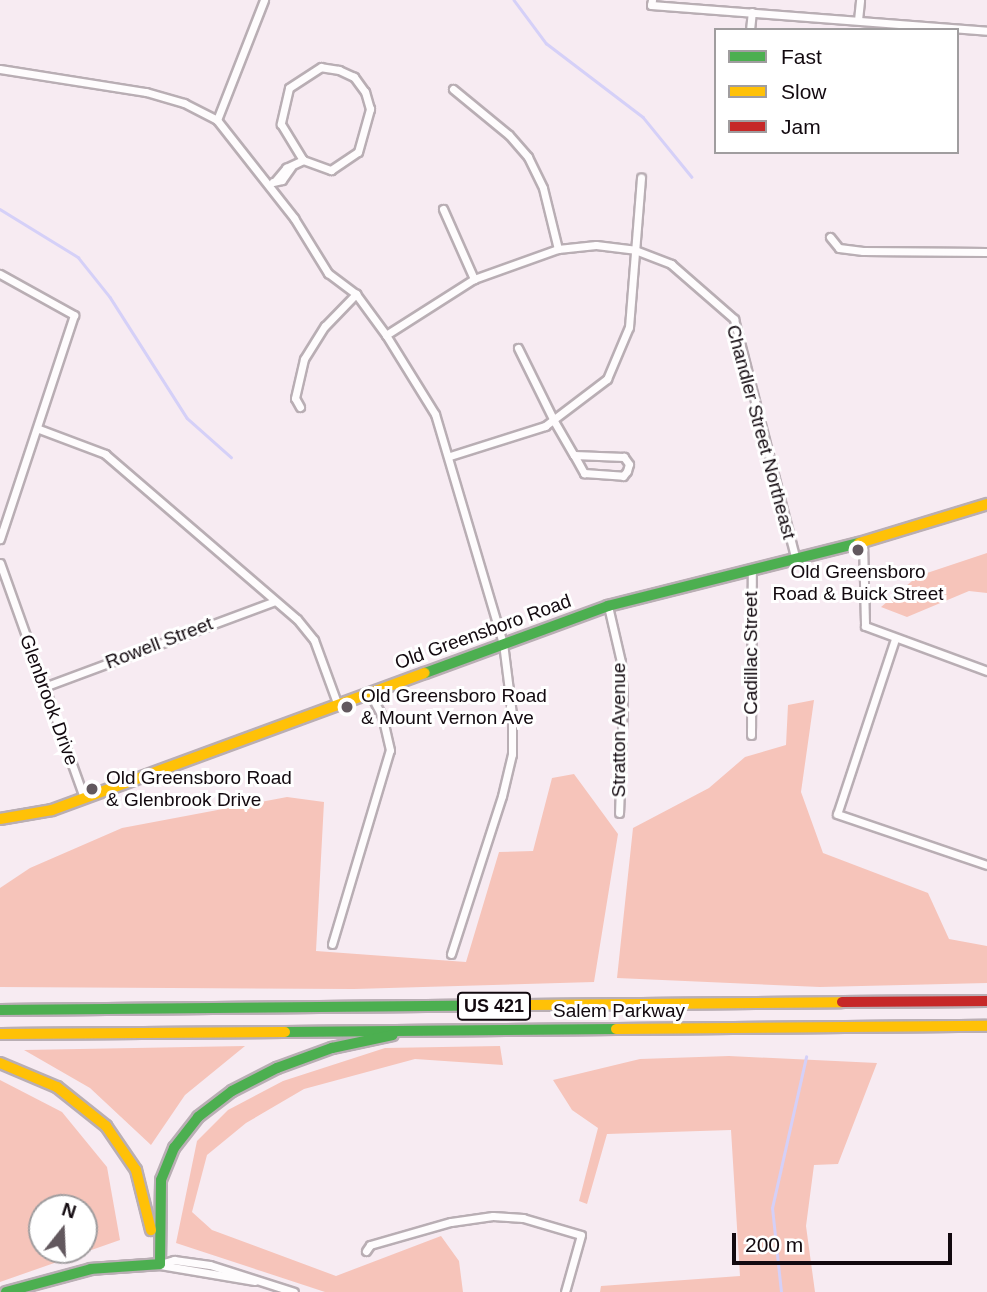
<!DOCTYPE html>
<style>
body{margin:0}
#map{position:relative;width:987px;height:1292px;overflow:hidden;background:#f7ebf2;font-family:Helvetica,sans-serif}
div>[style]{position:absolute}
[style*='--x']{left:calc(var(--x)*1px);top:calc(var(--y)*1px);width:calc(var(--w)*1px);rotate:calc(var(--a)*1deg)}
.forest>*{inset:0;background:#f6c4ba}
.stream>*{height:2.5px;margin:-1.25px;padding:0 1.25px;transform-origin:1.25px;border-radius:1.25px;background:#d5d0f8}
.roads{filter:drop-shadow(2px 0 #b9aeb4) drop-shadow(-2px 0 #b9aeb4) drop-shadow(0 2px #b9aeb4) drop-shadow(0 -2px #b9aeb4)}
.street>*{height:7px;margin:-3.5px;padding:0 3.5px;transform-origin:3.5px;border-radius:3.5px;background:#fefcfd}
.fast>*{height:10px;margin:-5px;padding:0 5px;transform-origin:5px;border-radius:5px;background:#4caf50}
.slow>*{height:10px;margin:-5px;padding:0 5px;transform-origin:5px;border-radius:5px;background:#ffc107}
.jam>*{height:10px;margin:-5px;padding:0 5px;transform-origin:5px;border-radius:5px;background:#c62828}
.dots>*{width:19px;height:19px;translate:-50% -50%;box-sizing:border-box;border:4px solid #fff;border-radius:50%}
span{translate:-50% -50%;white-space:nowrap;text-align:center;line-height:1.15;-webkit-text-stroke:6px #fff;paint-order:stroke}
.shield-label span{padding:2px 5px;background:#fff;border:2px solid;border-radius:5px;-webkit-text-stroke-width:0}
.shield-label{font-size:18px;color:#12090f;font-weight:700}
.street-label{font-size:19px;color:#12090f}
.poi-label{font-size:19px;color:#12090f}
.left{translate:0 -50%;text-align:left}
.legend{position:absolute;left:714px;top:28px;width:245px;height:126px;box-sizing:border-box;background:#fff;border:2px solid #a09d9f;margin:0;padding:9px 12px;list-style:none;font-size:21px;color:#12090f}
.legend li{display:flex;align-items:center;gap:14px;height:35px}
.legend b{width:35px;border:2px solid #a09d9f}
.north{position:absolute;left:28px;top:1194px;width:70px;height:70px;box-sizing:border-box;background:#fff;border:2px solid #a09d9f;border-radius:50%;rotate:18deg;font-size:19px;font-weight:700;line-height:28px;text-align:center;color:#12090f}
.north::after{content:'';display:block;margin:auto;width:24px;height:32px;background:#62585e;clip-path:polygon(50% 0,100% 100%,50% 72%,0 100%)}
.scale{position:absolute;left:732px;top:1233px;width:220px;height:32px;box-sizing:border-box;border:4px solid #12090f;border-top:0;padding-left:9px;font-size:21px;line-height:24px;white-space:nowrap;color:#12090f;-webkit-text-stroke:5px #fff;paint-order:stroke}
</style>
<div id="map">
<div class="forest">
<div style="clip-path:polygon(987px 553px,987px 593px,969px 591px,907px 617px,881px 607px,918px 576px)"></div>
<div style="clip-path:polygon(814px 700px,801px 792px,823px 853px,928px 893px,949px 939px,987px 946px,987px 983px,820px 987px,617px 978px,633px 828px,709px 788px,745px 757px,786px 745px,788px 705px)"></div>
<div style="clip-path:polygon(574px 774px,618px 834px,594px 982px,354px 989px,0 987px,0 888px,30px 868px,122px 828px,287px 797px,324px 802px,316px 951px,466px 962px,499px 852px,533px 851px,552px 778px)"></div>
<div style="clip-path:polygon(245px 1046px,185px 1095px,151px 1145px,90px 1088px,24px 1050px)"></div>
<div style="clip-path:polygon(500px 1046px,503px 1065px,415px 1059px,304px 1089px,246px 1123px,207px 1155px,192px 1212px,212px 1230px,336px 1276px,441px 1236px,459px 1261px,463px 1292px,325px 1292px,176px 1243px,197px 1141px,228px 1110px,283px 1081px,385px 1048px)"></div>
<div style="clip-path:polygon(729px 1056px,877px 1063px,838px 1164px,814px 1165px,806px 1226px,815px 1292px,600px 1292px,601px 1286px,740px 1276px,731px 1130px,607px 1134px,587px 1204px,579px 1201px,598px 1128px,572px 1110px,553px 1080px,640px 1059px)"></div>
<div style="clip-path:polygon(evenodd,0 1080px,62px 1112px,107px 1167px,120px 1240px,0 1282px,0 1080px,42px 1208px,84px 1208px,84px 1250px,42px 1250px,42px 1208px)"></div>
</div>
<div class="stream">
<div style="--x:514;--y:0;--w:54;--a:53.3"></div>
<div style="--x:546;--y:43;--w:122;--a:37.3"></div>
<div style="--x:643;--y:117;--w:77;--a:50.8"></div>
<div style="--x:0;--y:209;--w:92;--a:31.6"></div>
<div style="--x:78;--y:257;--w:51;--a:51.3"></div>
<div style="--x:110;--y:297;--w:143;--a:57.5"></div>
<div style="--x:187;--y:418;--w:59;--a:41.6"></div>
<div style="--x:781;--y:1292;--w:84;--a:-96.1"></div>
<div style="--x:772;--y:1208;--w:155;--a:-77.3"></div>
</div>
<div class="roads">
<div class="street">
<div style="--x:652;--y:0;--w:5;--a:101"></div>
<div style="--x:651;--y:5;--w:337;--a:4.4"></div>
<div style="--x:858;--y:20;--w:20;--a:-84"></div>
<div style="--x:750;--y:30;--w:18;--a:-84"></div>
<div style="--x:0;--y:69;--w:148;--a:9"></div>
<div style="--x:146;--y:92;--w:40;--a:16"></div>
<div style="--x:184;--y:103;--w:37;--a:27"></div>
<div style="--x:217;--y:120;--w:125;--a:51.8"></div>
<div style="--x:294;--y:218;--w:65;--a:58.3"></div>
<div style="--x:328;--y:273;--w:35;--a:37"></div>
<div style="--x:356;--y:294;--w:51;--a:53.8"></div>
<div style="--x:386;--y:335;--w:93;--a:58.2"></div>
<div style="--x:435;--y:414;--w:239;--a:73.5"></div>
<div style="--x:503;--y:643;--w:72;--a:82.8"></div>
<div style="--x:512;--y:714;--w:40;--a:90"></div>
<div style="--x:512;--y:754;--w:43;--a:103.4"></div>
<div style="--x:502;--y:796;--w:166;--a:107.9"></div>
<div style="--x:453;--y:89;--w:72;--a:39.4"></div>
<div style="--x:509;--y:135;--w:29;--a:49"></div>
<div style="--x:528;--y:157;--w:34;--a:64"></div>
<div style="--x:543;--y:188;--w:63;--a:76.2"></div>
<div style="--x:217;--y:120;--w:129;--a:-68.6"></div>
<div style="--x:276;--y:180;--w:16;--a:-50"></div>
<div style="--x:286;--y:168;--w:19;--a:-25"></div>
<div style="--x:303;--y:160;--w:30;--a:20"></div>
<div style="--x:331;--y:170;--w:32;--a:-34"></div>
<div style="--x:358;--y:152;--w:45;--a:-74.4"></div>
<div style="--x:370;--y:109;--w:18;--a:-106"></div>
<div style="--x:365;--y:92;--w:19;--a:-126"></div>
<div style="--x:354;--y:77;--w:17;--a:-155"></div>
<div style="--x:339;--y:70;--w:18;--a:-171"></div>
<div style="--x:321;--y:67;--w:38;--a:147"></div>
<div style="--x:289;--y:88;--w:37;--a:103"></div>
<div style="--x:281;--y:124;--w:42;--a:58.6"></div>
<div style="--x:273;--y:182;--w:9;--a:-13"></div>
<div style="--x:282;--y:180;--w:16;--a:-55"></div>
<div style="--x:443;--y:209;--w:77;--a:66.1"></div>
<div style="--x:830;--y:237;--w:14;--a:51"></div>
<div style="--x:839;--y:248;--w:24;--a:7"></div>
<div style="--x:863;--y:251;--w:124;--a:0.5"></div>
<div style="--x:0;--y:274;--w:85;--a:29"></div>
<div style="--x:74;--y:315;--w:236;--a:108.3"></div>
<div style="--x:386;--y:335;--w:104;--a:-32.5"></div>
<div style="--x:474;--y:279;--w:89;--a:-19.7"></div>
<div style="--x:558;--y:249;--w:38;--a:-6"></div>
<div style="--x:596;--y:245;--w:39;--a:7"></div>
<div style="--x:635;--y:250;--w:39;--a:21"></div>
<div style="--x:671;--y:264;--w:84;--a:41.1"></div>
<div style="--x:734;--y:319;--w:246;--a:75.6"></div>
<div style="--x:518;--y:348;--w:81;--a:63.7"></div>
<div style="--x:554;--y:421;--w:39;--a:60"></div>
<div style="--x:574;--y:455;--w:21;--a:61"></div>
<div style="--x:584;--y:473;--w:39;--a:4"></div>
<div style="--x:623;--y:476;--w:6;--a:-51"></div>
<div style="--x:627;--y:471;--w:7;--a:-74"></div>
<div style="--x:629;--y:464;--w:9;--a:-126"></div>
<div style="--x:624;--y:457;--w:50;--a:-177.7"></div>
<div style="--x:300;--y:407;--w:10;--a:-119"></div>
<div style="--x:295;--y:398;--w:40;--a:-77"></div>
<div style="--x:304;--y:359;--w:39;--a:-58"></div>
<div style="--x:325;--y:326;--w:45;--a:-45.9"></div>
<div style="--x:39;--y:429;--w:71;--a:20.7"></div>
<div style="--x:105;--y:454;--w:253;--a:40.7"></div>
<div style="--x:297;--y:619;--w:27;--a:51"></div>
<div style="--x:314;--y:640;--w:67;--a:69.9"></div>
<div style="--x:450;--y:456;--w:100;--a:-17.5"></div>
<div style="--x:545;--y:426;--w:78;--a:-37.2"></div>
<div style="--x:607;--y:379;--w:56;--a:-67.1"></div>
<div style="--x:629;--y:327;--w:150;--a:-85.4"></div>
<div style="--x:863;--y:542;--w:84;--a:88.6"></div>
<div style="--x:865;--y:626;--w:130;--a:20.2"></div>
<div style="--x:0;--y:563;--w:249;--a:70.3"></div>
<div style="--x:608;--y:606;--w:57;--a:76.9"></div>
<div style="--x:621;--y:662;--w:38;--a:87"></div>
<div style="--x:623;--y:700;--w:113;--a:92"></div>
<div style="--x:895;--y:639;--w:184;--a:108.3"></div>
<div style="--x:837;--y:814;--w:158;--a:18.8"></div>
<div style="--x:44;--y:687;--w:246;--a:-20.4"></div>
<div style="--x:751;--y:735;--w:165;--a:-89.7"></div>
<div style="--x:332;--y:944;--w:202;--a:-73.4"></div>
<div style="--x:390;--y:750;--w:35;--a:-103"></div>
<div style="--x:382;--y:716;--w:27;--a:-118"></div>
<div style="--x:366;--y:1251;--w:7;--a:-56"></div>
<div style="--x:370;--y:1245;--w:84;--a:-15.9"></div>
<div style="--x:451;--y:1222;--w:42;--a:-8.1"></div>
<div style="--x:493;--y:1216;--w:30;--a:4"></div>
<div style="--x:523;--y:1218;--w:60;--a:16.3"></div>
<div style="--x:581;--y:1235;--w:59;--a:105.7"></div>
<div style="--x:160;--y:1264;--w:15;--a:-16"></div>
<div style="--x:174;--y:1260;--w:36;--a:8"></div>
<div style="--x:210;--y:1265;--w:88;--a:17.8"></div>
<div style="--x:160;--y:1265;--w:96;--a:9.6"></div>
</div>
<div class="fast">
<div style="--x:425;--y:673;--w:195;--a:-20.1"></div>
<div style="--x:608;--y:606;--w:259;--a:-14.1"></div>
<div style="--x:0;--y:1010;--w:526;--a:-0.54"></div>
<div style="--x:285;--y:1032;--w:331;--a:-0.5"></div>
<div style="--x:160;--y:1264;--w:84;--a:-89.3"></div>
<div style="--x:161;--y:1180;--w:35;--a:-68"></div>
<div style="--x:174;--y:1148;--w:39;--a:-52"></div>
<div style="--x:198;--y:1117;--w:43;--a:-37.4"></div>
<div style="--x:232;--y:1091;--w:51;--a:-27.1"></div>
<div style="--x:277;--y:1068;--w:59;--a:-20"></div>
<div style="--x:332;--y:1048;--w:62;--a:-12"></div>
<div style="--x:6;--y:1292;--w:88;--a:-15.1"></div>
<div style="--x:91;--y:1269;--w:69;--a:-4.1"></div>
</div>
<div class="slow">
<div style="--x:859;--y:543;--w:134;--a:-16.9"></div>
<div style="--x:0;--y:819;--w:53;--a:-9.8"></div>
<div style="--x:52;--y:810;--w:397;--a:-20.2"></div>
<div style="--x:526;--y:1005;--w:316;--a:-0.5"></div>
<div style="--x:616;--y:1029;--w:371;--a:-0.5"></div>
<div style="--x:0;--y:1034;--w:285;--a:-0.4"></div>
<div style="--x:0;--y:1063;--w:62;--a:22.8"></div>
<div style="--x:57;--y:1087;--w:63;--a:38.5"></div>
<div style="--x:106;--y:1126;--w:53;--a:55.7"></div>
<div style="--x:136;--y:1170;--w:62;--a:76"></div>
</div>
<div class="jam">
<div style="--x:842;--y:1002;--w:145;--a:-0.4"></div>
</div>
</div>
<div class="dots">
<div style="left:858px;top:550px;background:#62585e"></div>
<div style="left:347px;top:707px;background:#62585e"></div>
<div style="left:92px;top:789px;background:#62585e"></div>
</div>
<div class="shield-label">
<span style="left:494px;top:1006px">US 421</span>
</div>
<div class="street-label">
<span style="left:761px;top:432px;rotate:75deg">Chandler Street Northeast</span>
<span style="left:483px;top:632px;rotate:-20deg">Old Greensboro Road</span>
<span style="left:159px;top:643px;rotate:-21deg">Rowell Street</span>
<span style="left:751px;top:653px;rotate:-90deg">Cadillac Street</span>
<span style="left:49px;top:700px;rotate:70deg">Glenbrook Drive</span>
<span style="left:619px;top:730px;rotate:-90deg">Stratton Avenue</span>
<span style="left:619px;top:1011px">Salem Parkway</span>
</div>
<div class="poi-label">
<span style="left:858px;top:583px">Old Greensboro<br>Road &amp; Buick Street</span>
<span class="left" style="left:361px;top:707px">Old Greensboro Road<br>&amp; Mount Vernon Ave</span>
<span class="left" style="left:106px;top:789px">Old Greensboro Road<br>&amp; Glenbrook Drive</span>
</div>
<ul class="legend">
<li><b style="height:9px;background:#4caf50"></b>Fast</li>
<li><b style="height:9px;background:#ffc107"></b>Slow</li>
<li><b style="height:9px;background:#c62828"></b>Jam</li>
</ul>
<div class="north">N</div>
<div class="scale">200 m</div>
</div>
